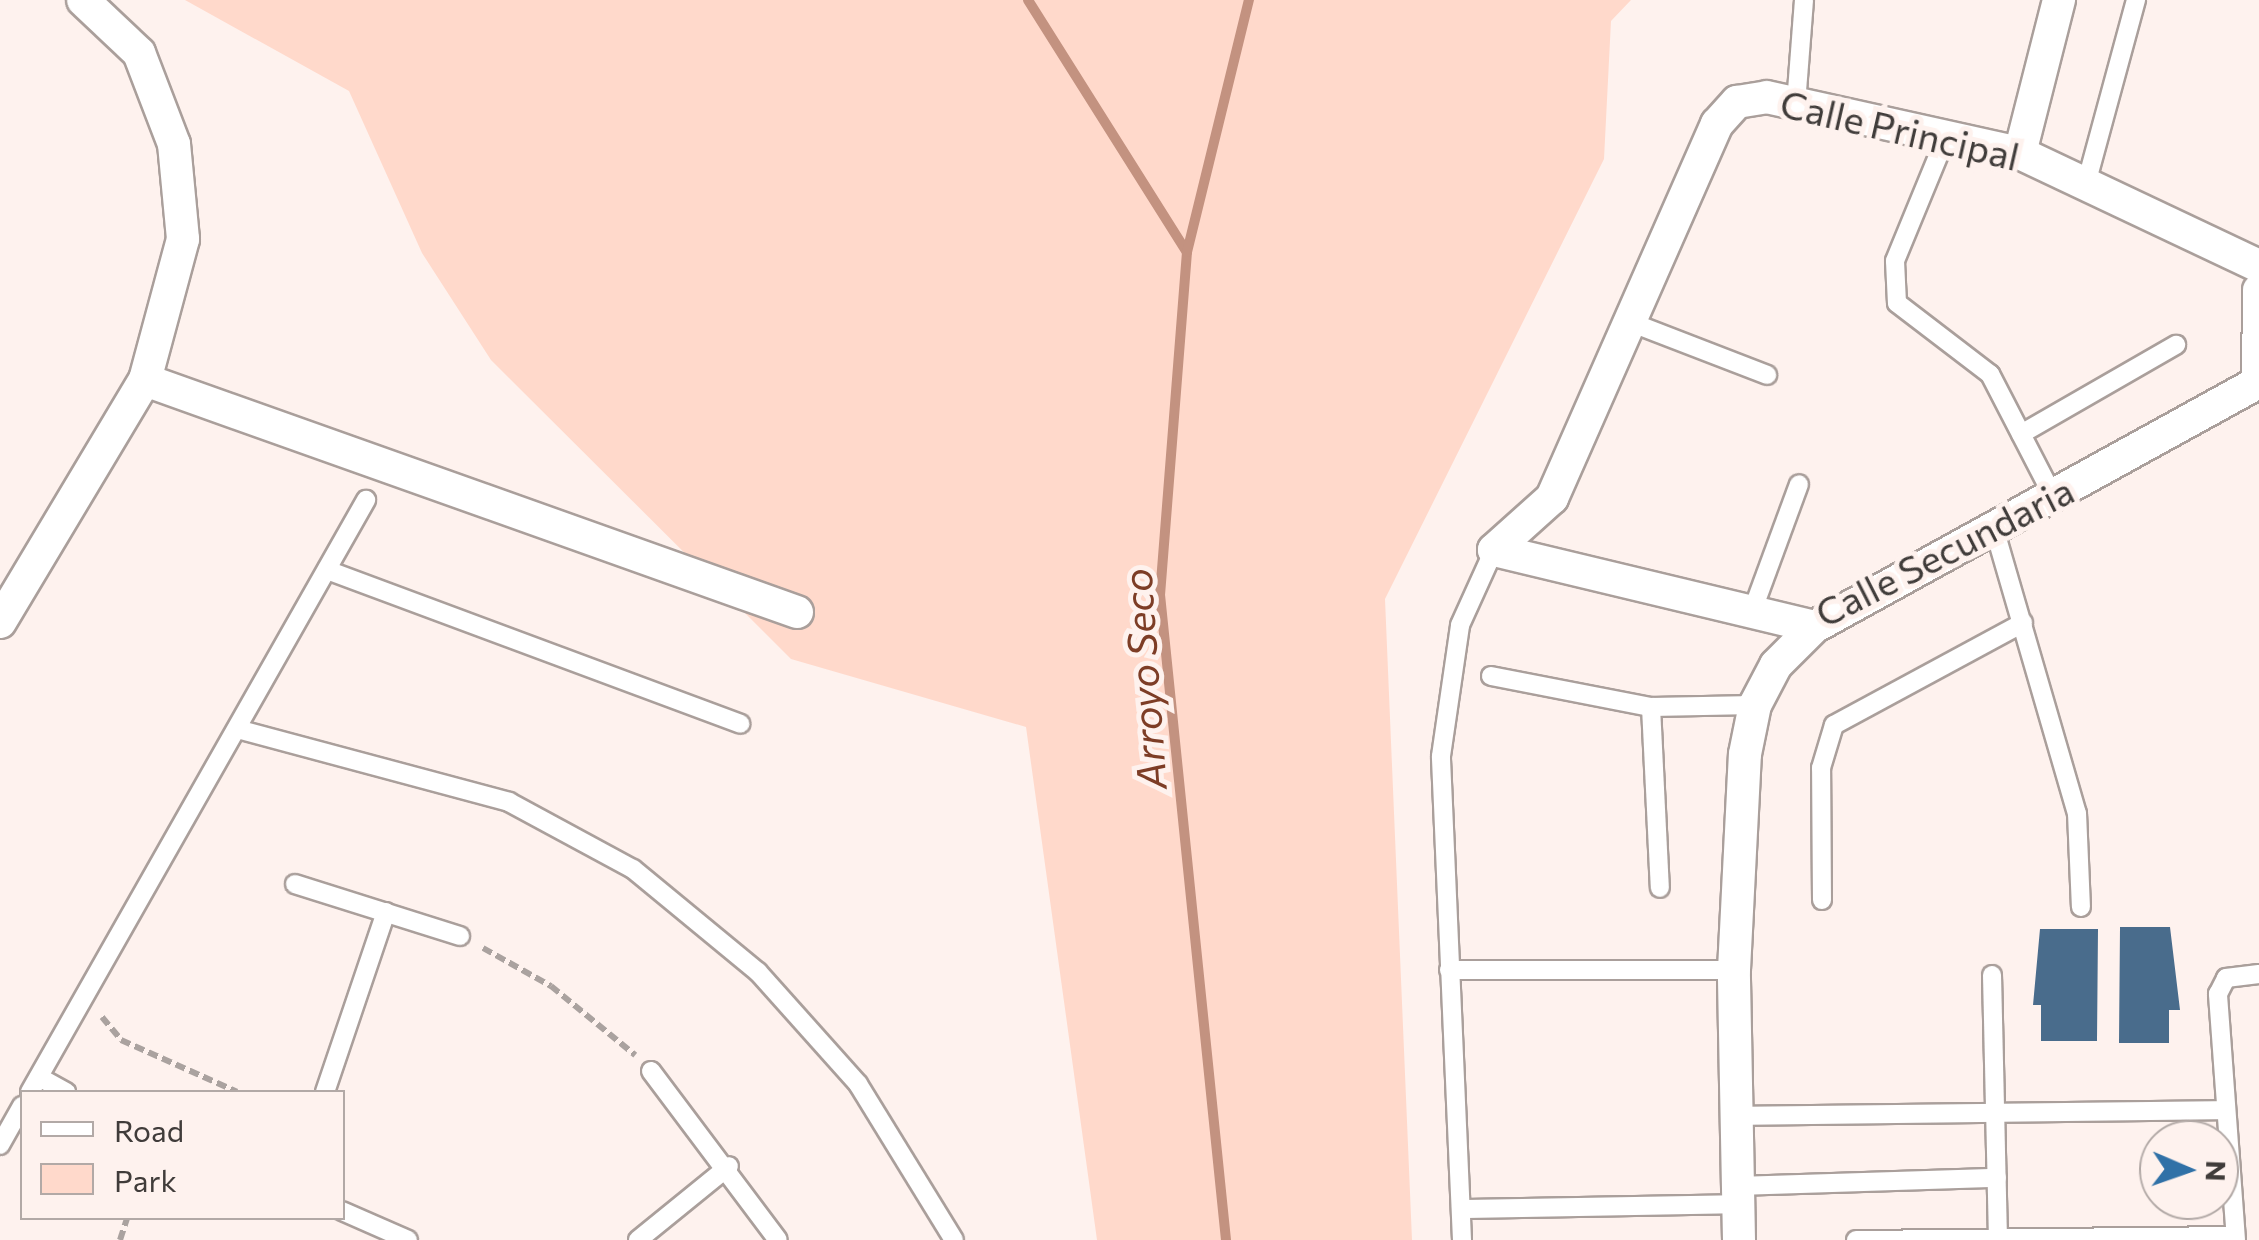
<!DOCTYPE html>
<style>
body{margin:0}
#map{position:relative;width:2259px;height:1240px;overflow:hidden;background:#fef2ee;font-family:Commissioner,sans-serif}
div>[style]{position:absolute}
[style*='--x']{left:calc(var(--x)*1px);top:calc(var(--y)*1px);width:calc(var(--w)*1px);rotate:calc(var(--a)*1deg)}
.green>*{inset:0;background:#ffd9cb}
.stream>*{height:10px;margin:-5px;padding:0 5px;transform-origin:5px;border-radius:5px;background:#c39280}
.building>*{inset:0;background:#496c8c}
.path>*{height:6px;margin-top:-3px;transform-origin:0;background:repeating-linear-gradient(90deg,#aaa29f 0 10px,transparent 0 15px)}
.roads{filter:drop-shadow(2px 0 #aa9f9b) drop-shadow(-2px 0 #aa9f9b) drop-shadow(0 2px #aa9f9b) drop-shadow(0 -2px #aa9f9b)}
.lane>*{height:18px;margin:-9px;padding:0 9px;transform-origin:9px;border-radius:9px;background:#fff}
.street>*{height:32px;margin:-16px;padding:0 16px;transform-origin:16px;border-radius:16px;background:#fff}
span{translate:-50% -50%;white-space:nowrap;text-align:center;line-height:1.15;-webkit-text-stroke:10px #fef2ee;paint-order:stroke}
.street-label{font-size:38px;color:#403c3a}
.water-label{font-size:40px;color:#7d3d26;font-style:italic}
.legend{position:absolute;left:20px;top:1090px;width:325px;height:130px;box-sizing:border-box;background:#fef2ee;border:2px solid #b2a9a6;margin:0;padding:12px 18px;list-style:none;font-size:30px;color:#403c3a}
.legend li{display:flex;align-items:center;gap:20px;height:50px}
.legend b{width:50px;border:2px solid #b2a9a6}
.north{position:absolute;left:2139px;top:1120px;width:100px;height:100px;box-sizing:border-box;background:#fef2ee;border:2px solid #b2a9a6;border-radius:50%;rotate:92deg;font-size:28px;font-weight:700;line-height:40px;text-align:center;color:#403c3a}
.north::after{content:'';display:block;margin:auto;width:35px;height:45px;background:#3071a7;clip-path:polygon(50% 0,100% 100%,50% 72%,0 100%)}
</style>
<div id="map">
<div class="green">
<div style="clip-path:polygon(185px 0,1631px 0,1611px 21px,1604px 159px,1385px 599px,1412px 1240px,1097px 1240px,1026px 727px,791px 659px,491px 360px,422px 253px,349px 91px)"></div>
</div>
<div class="stream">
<div style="--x:1028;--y:0;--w:298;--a:57.8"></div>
<div style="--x:1226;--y:1240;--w:648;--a:-95.84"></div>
<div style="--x:1160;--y:595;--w:344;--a:-85.5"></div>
<div style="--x:1187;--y:252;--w:260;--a:-76.2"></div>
</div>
<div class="building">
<div style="clip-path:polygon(2120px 927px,2170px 927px,2180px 1010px,2169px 1010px,2169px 1043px,2119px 1043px)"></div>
<div style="clip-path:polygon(2040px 929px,2098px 929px,2097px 1041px,2041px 1041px,2041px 1005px,2033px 1005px)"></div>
</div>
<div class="path">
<div style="--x:483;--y:948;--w:78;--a:29.2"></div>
<div style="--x:551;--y:986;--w:109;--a:39.4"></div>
<div style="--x:102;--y:1017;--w:30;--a:50"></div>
<div style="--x:121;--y:1040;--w:127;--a:24.1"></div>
<div style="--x:120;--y:1240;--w:23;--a:-72"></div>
</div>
<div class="roads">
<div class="lane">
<div style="--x:1796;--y:104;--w:104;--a:-85.6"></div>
<div style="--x:1946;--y:137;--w:134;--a:112.4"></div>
<div style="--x:1895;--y:261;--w:42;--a:87.3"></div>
<div style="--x:1897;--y:303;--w:117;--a:37.4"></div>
<div style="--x:1990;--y:374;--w:137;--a:62.7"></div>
<div style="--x:2086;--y:184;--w:191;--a:-74.8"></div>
<div style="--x:1630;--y:322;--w:147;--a:21.1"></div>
<div style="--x:2021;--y:434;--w:179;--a:-29.9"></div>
<div style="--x:1994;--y:528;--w:297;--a:73.8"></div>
<div style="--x:2077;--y:813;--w:94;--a:87.6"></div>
<div style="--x:327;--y:570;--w:441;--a:20.4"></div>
<div style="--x:1752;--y:612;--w:136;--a:-69.8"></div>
<div style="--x:1491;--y:676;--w:163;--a:11"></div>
<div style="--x:1651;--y:707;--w:104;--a:-1.1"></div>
<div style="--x:1651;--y:707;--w:181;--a:87.2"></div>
<div style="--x:237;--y:729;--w:282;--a:15"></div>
<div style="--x:509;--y:802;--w:141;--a:28.4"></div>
<div style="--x:633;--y:869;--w:162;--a:39.5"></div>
<div style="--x:758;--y:972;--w:150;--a:48.2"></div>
<div style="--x:858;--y:1084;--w:183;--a:58.4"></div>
<div style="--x:295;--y:884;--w:173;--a:17.5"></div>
<div style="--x:1822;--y:900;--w:132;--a:-90.4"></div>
<div style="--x:1821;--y:768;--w:45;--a:-73.2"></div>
<div style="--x:1834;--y:725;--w:215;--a:-28.4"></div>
<div style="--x:1449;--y:970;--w:285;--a:0"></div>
<div style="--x:1992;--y:975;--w:265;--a:88.7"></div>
<div style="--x:651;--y:1071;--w:211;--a:53.1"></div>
<div style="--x:39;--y:1077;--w:31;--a:29"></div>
<div style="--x:30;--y:1092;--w:681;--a:-60.42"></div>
<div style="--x:325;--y:1092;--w:190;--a:-71.3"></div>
<div style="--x:1736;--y:1116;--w:490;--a:-0.7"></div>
<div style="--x:0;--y:1145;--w:45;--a:-60.6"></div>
<div style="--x:1738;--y:1186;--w:259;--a:-1.8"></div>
<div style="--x:1461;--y:1209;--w:277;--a:-1"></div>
<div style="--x:342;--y:1211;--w:72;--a:23.7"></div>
<div style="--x:638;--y:1240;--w:117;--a:-39.1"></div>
<div style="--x:1462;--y:1240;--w:484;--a:-92.5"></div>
<div style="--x:1441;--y:756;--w:132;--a:-81.7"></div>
<div style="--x:1460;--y:625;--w:82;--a:-65.6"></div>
<div style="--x:1856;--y:1240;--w:379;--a:-0.6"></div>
<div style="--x:2236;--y:1240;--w:247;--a:-94.2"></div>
<div style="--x:2218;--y:994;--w:18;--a:-63"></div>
<div style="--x:2226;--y:978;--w:33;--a:-7"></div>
</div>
<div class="street">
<div style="--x:2020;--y:153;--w:158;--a:-75.7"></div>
<div style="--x:145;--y:380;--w:692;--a:19.59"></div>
<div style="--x:2258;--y:383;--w:93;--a:-89.4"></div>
<div style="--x:1494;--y:550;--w:78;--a:-41.9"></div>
<div style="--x:1552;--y:498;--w:409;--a:-66.2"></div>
<div style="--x:1717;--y:124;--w:30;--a:-48"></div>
<div style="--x:1737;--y:102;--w:30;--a:-9"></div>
<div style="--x:1767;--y:97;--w:259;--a:12.5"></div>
<div style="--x:2020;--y:153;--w:264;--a:25.3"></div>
<div style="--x:1494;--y:550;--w:329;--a:13.5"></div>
<div style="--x:1814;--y:627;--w:508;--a:-28.84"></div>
<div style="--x:0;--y:622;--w:282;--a:-59.1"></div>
<div style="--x:145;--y:380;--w:146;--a:-74.9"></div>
<div style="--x:183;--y:239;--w:95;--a:-95.4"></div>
<div style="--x:174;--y:144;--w:97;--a:-111"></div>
<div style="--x:139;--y:53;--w:77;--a:-136.6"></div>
<div style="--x:1739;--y:1240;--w:270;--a:-91.1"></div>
<div style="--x:1734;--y:970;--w:216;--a:-87.1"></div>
<div style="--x:1745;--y:754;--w:50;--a:-78.5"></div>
<div style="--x:1755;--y:705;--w:45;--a:-62.3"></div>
<div style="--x:1776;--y:665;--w:54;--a:-45"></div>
</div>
</div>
<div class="street-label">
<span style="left:1900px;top:129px;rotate:13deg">Calle Principal</span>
<span style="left:1944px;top:551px;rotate:-27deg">Calle Secundaria</span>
</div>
<div class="water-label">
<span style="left:1143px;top:679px;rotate:-94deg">Arroyo Seco</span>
</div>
<ul class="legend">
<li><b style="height:12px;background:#fff"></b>Road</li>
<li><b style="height:28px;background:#ffd9cb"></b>Park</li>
</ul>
<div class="north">N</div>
</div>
